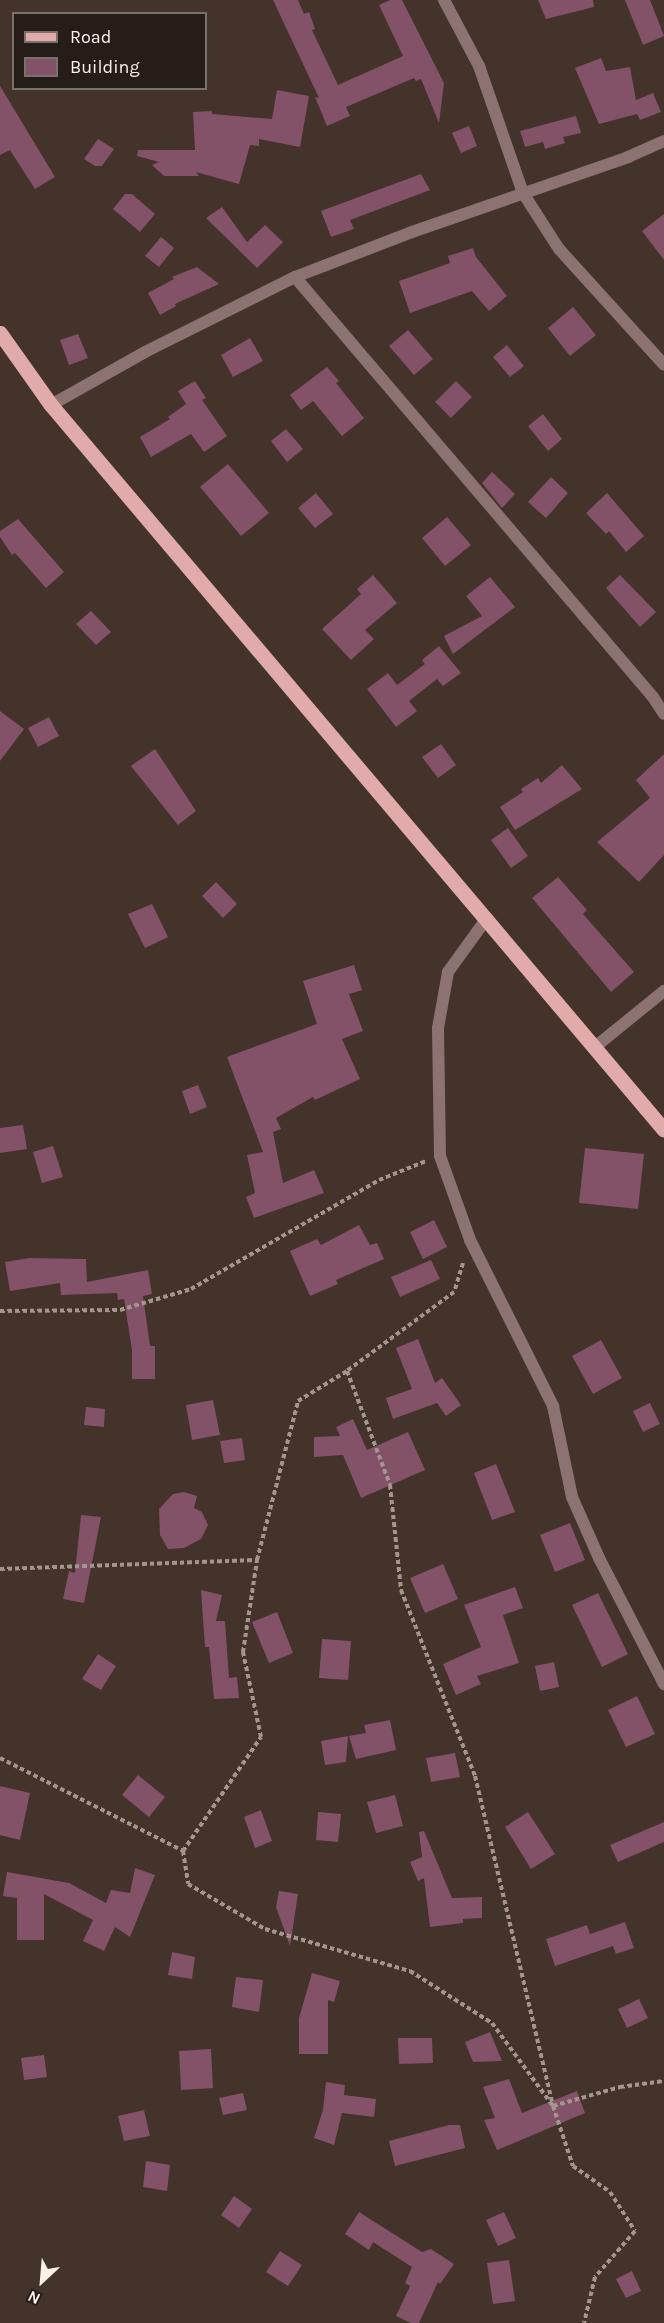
<!DOCTYPE html>
<style>
body{margin:0}
#map{position:relative;width:664px;height:2323px;overflow:hidden;background:#43332a;font-family:Karla,sans-serif}
div>[style]{position:absolute}
[style*='--x']{left:calc(var(--x)*1px);top:calc(var(--y)*1px);width:calc(var(--w)*1px);rotate:calc(var(--a)*1deg)}
.building>*{inset:0;background:#835168}
.path>*{height:4px;margin-top:-2px;transform-origin:0;background:repeating-linear-gradient(90deg,#a3968f 0 4.5px,transparent 0 7.5px)}
.street>*{height:12px;margin:-6px;padding:0 6px;transform-origin:6px;border-radius:6px;background:#8c7271}
.primary>*{height:15px;margin:-7.5px;padding:0 7.5px;transform-origin:7.5px;border-radius:7.5px;background:#e0abaa}
span{translate:-50% -50%;white-space:nowrap;text-align:center;line-height:1.15;-webkit-text-stroke:4.5px #241d18;paint-order:stroke}
.legend{position:absolute;left:12px;top:12px;width:195px;height:78px;box-sizing:border-box;background:#241d18;border:2px solid #7a716c;margin:0;padding:8px 10px;list-style:none;font-size:18px;color:#fbf0ea}
.legend li{display:flex;align-items:center;gap:12px;height:30px}
.legend b{width:30px;border:2px solid #7a716c}
.north{position:absolute;left:12px;top:2251px;width:60px;height:60px;-webkit-text-stroke:4px #241d18;paint-order:stroke;rotate:206deg;font-size:16px;font-weight:700;line-height:24px;text-align:center;color:#fbf0ea}
.north::after{content:'';display:block;margin:auto;width:21px;height:27px;background:#fbf0ea;clip-path:polygon(50% 0,100% 100%,50% 72%,0 100%)}
</style>
<div id="map">
<div class="building">
<div style="clip-path:polygon(273px 0,298px 0,304px 14px,309px 12px,315px 29px,312px 30px,338px 85px,403px 56px,379px 5px,390px 0,402px 0,444px 83px,439px 123px,421px 79px,416px 81px,414px 78px,346px 107px,350px 116px,327px 126px,315px 97px,319px 98px)"></div>
<div style="clip-path:polygon(538px 0,593px 0,594px 7px,546px 19px)"></div>
<div style="clip-path:polygon(625px 0,650px 0,664px 36px,643px 45px)"></div>
<div style="clip-path:polygon(601px 58px,606px 71px,630px 67px,636px 100px,653px 93px,661px 112px,640px 120px,637px 114px,599px 124px,575px 68px)"></div>
<div style="clip-path:polygon(0 86px,55px 177px,35px 189px,10px 150px,0 155px)"></div>
<div style="clip-path:polygon(277px 90px,309px 96px,300px 147px,259px 139px,259px 146px,250px 145px,239px 184px,196px 172px,199px 176px,164px 176px,152px 165px,159px 162px,137px 156px,138px 150px,195px 150px,193px 112px,212px 111px,212px 114px,272px 119px)"></div>
<div style="clip-path:polygon(576px 116px,581px 133px,563px 137px,565px 143px,545px 149px,543px 142px,525px 147px,520px 131px)"></div>
<div style="clip-path:polygon(469px 126px,477px 146px,461px 153px,452px 133px)"></div>
<div style="clip-path:polygon(98px 139px,114px 149px,102px 166px,95px 166px,84px 159px)"></div>
<div style="clip-path:polygon(421px 174px,430px 190px,350px 220px,354px 229px,331px 237px,321px 211px)"></div>
<div style="clip-path:polygon(125px 194px,132px 194px,155px 214px,140px 232px,113px 209px)"></div>
<div style="clip-path:polygon(222px 207px,247px 242px,265px 225px,283px 242px,257px 268px,206px 218px)"></div>
<div style="clip-path:polygon(664px 214px,664px 260px,642px 231px)"></div>
<div style="clip-path:polygon(161px 237px,174px 248px,159px 267px,145px 256px)"></div>
<div style="clip-path:polygon(473px 248px,476px 257px,507px 296px,489px 311px,472px 291px,410px 313px,399px 281px,450px 263px,448px 256px)"></div>
<div style="clip-path:polygon(197px 267px,219px 284px,175px 304px,176px 306px,160px 315px,148px 293px,174px 279px,172px 277px)"></div>
<div style="clip-path:polygon(573px 307px,596px 335px,570px 356px,548px 328px)"></div>
<div style="clip-path:polygon(408px 330px,433px 359px,414px 375px,389px 346px)"></div>
<div style="clip-path:polygon(78px 334px,88px 358px,69px 365px,60px 340px)"></div>
<div style="clip-path:polygon(250px 338px,263px 361px,233px 377px,221px 355px)"></div>
<div style="clip-path:polygon(507px 345px,524px 366px,510px 377px,493px 357px)"></div>
<div style="clip-path:polygon(327px 367px,339px 381px,336px 383px,364px 418px,342px 436px,313px 401px,301px 410px,290px 395px)"></div>
<div style="clip-path:polygon(195px 381px,206px 398px,202px 400px,227px 436px,204px 452px,191px 434px,151px 457px,140px 437px,170px 419px,168px 417px,186px 404px,178px 391px)"></div>
<div style="clip-path:polygon(456px 381px,472px 397px,451px 418px,435px 402px)"></div>
<div style="clip-path:polygon(543px 414px,562px 439px,548px 451px,528px 426px)"></div>
<div style="clip-path:polygon(286px 429px,303px 449px,287px 462px,271px 441px)"></div>
<div style="clip-path:polygon(228px 464px,269px 513px,241px 536px,200px 487px)"></div>
<div style="clip-path:polygon(492px 472px,515px 494px,502px 508px,482px 483px)"></div>
<div style="clip-path:polygon(551px 477px,568px 493px,546px 518px,528px 502px)"></div>
<div style="clip-path:polygon(316px 493px,333px 514px,315px 528px,298px 508px)"></div>
<div style="clip-path:polygon(607px 493px,644px 536px,626px 552px,609px 531px,606px 534px,586px 513px)"></div>
<div style="clip-path:polygon(447px 517px,471px 545px,445px 566px,422px 538px)"></div>
<div style="clip-path:polygon(18px 519px,64px 572px,46px 588px,15px 553px,12px 555px,0 537px,0 531px)"></div>
<div style="clip-path:polygon(373px 575px,397px 603px,365px 630px,374px 639px,351px 660px,322px 629px,361px 594px,357px 589px)"></div>
<div style="clip-path:polygon(620px 575px,656px 612px,640px 627px,606px 588px)"></div>
<div style="clip-path:polygon(490px 577px,515px 607px,453px 654px,444px 636px,482px 616px,466px 596px)"></div>
<div style="clip-path:polygon(91px 611px,111px 632px,96px 645px,76px 624px)"></div>
<div style="clip-path:polygon(439px 646px,461px 673px,443px 686px,437px 679px,409px 701px,417px 711px,396px 727px,367px 689px,388px 673px,397px 685px,425px 664px,422px 660px)"></div>
<div style="clip-path:polygon(0 711px,24px 729px,0 761px)"></div>
<div style="clip-path:polygon(49px 717px,59px 736px,38px 747px,28px 728px)"></div>
<div style="clip-path:polygon(441px 744px,456px 765px,438px 778px,422px 757px)"></div>
<div style="clip-path:polygon(155px 749px,196px 811px,178px 825px,131px 766px)"></div>
<div style="clip-path:polygon(664px 754px,664px 855px,639px 882px,597px 842px,650px 798px,636px 780px)"></div>
<div style="clip-path:polygon(562px 765px,582px 789px,515px 830px,500px 807px,523px 792px,521px 789px,538px 778px,541px 783px)"></div>
<div style="clip-path:polygon(508px 828px,528px 856px,511px 868px,491px 840px)"></div>
<div style="clip-path:polygon(558px 877px,587px 910px,583px 914px,634px 972px,611px 992px,532px 898px)"></div>
<div style="clip-path:polygon(216px 882px,237px 904px,223px 918px,202px 896px)"></div>
<div style="clip-path:polygon(152px 904px,168px 937px,145px 948px,128px 914px)"></div>
<div style="clip-path:polygon(354px 965px,362px 990px,349px 994px,363px 1031px,342px 1039px,360px 1079px,315px 1100px,313px 1097px,276px 1118px,281px 1129px,273px 1132px,283px 1183px,314px 1170px,324px 1193px,254px 1218px,246px 1197px,255px 1193px,247px 1155px,263px 1152px,227px 1057px,317px 1024px,303px 981px)"></div>
<div style="clip-path:polygon(198px 1085px,207px 1107px,190px 1114px,182px 1091px)"></div>
<div style="clip-path:polygon(23px 1125px,27px 1149px,0 1153px,0 1128px)"></div>
<div style="clip-path:polygon(53px 1146px,63px 1177px,42px 1183px,33px 1152px)"></div>
<div style="clip-path:polygon(585px 1148px,644px 1154px,638px 1209px,579px 1203px)"></div>
<div style="clip-path:polygon(434px 1220px,447px 1247px,423px 1259px,410px 1232px)"></div>
<div style="clip-path:polygon(359px 1225px,370px 1245px,377px 1243px,384px 1259px,336px 1280px,338px 1284px,310px 1296px,290px 1251px,317px 1239px,321px 1245px)"></div>
<div style="clip-path:polygon(29px 1258px,86px 1259px,87px 1282px,148px 1270px,152px 1294px,143px 1296px,150px 1346px,155px 1346px,155px 1379px,132px 1379px,132px 1350px,124px 1299px,118px 1300px,117px 1293px,61px 1295px,60px 1283px,10px 1291px,5px 1262px)"></div>
<div style="clip-path:polygon(431px 1260px,440px 1279px,400px 1297px,391px 1277px)"></div>
<div style="clip-path:polygon(418px 1339px,435px 1383px,442px 1378px,461px 1405px,446px 1416px,437px 1403px,393px 1419px,386px 1398px,412px 1389px,396px 1348px)"></div>
<div style="clip-path:polygon(601px 1340px,622px 1378px,593px 1394px,572px 1356px)"></div>
<div style="clip-path:polygon(213px 1400px,220px 1435px,192px 1440px,186px 1405px)"></div>
<div style="clip-path:polygon(650px 1403px,660px 1424px,643px 1432px,633px 1411px)"></div>
<div style="clip-path:polygon(86px 1407px,105px 1409px,104px 1427px,84px 1425px)"></div>
<div style="clip-path:polygon(353px 1419px,367px 1450px,408px 1432px,425px 1470px,361px 1498px,343px 1455px,314px 1457px,314px 1437px,340px 1436px,336px 1427px)"></div>
<div style="clip-path:polygon(242px 1438px,245px 1460px,224px 1463px,220px 1441px)"></div>
<div style="clip-path:polygon(496px 1464px,515px 1512px,492px 1520px,474px 1473px)"></div>
<div style="clip-path:polygon(184px 1492px,197px 1496px,194px 1508px,202px 1512px,208px 1525px,201px 1539px,184px 1548px,168px 1549px,160px 1535px,159px 1509px,173px 1494px)"></div>
<div style="clip-path:polygon(81px 1515px,101px 1517px,84px 1603px,63px 1599px,69px 1571px,75px 1573px)"></div>
<div style="clip-path:polygon(570px 1523px,585px 1560px,555px 1572px,540px 1535px)"></div>
<div style="clip-path:polygon(443px 1564px,458px 1599px,425px 1613px,410px 1578px)"></div>
<div style="clip-path:polygon(515px 1587px,523px 1608px,503px 1615px,519px 1663px,477px 1676px,481px 1684px,456px 1695px,443px 1664px,481px 1647px,464px 1605px)"></div>
<div style="clip-path:polygon(201px 1590px,222px 1595px,216px 1621px,225px 1621px,229px 1678px,237px 1677px,239px 1698px,214px 1699px,209px 1647px,205px 1647px)"></div>
<div style="clip-path:polygon(598px 1593px,628px 1654px,602px 1667px,572px 1605px)"></div>
<div style="clip-path:polygon(277px 1612px,293px 1653px,269px 1663px,252px 1622px)"></div>
<div style="clip-path:polygon(322px 1639px,351px 1641px,348px 1680px,319px 1678px)"></div>
<div style="clip-path:polygon(98px 1654px,116px 1666px,101px 1690px,82px 1679px)"></div>
<div style="clip-path:polygon(554px 1662px,559px 1687px,540px 1691px,535px 1666px)"></div>
<div style="clip-path:polygon(637px 1696px,655px 1734px,626px 1747px,608px 1710px)"></div>
<div style="clip-path:polygon(390px 1720px,396px 1750px,356px 1759px,349px 1736px,366px 1733px,364px 1725px)"></div>
<div style="clip-path:polygon(348px 1736px,346px 1762px,325px 1765px,321px 1741px)"></div>
<div style="clip-path:polygon(455px 1753px,460px 1777px,431px 1782px,426px 1758px)"></div>
<div style="clip-path:polygon(138px 1775px,165px 1797px,149px 1817px,122px 1795px)"></div>
<div style="clip-path:polygon(0 1786px,30px 1793px,20px 1840px,0 1835px)"></div>
<div style="clip-path:polygon(395px 1795px,403px 1826px,376px 1833px,367px 1802px)"></div>
<div style="clip-path:polygon(261px 1810px,272px 1841px,255px 1848px,244px 1817px)"></div>
<div style="clip-path:polygon(318px 1812px,341px 1814px,338px 1842px,316px 1840px)"></div>
<div style="clip-path:polygon(528px 1812px,555px 1854px,531px 1869px,505px 1827px)"></div>
<div style="clip-path:polygon(664px 1822px,664px 1842px,618px 1862px,610px 1845px)"></div>
<div style="clip-path:polygon(424px 1831px,452px 1898px,482px 1897px,482px 1918px,463px 1919px,463px 1923px,430px 1927px,424px 1878px,418px 1881px,410px 1862px,422px 1857px,419px 1832px)"></div>
<div style="clip-path:polygon(135px 1868px,155px 1875px,130px 1937px,115px 1927px,104px 1951px,83px 1941px,93px 1920px,44px 1894px,44px 1940px,17px 1940px,17px 1898px,3px 1896px,7px 1872px,69px 1883px,106px 1903px,111px 1890px,130px 1893px)"></div>
<div style="clip-path:polygon(279px 1891px,298px 1894px,290px 1946px,276px 1907px)"></div>
<div style="clip-path:polygon(625px 1922px,634px 1948px,616px 1954px,613px 1946px,555px 1966px,546px 1939px,587px 1925px,590px 1934px)"></div>
<div style="clip-path:polygon(172px 1952px,195px 1957px,192px 1979px,168px 1975px)"></div>
<div style="clip-path:polygon(312px 1973px,340px 1981px,334px 2002px,328px 2000px,328px 2054px,299px 2054px,299px 2018px)"></div>
<div style="clip-path:polygon(236px 1977px,263px 1980px,259px 2012px,232px 2007px)"></div>
<div style="clip-path:polygon(639px 1999px,648px 2018px,627px 2028px,618px 2009px)"></div>
<div style="clip-path:polygon(490px 2032px,502px 2061px,473px 2062px,465px 2042px)"></div>
<div style="clip-path:polygon(398px 2038px,432px 2038px,433px 2063px,399px 2064px)"></div>
<div style="clip-path:polygon(211px 2049px,213px 2088px,181px 2090px,179px 2051px)"></div>
<div style="clip-path:polygon(44px 2055px,47px 2077px,24px 2080px,21px 2058px)"></div>
<div style="clip-path:polygon(509px 2079px,522px 2113px,577px 2091px,585px 2113px,497px 2150px,484px 2120px,495px 2118px,483px 2087px)"></div>
<div style="clip-path:polygon(326px 2082px,345px 2085px,344px 2095px,376px 2099px,374px 2117px,342px 2113px,334px 2145px,314px 2138px,323px 2110px)"></div>
<div style="clip-path:polygon(243px 2093px,247px 2110px,223px 2115px,219px 2098px)"></div>
<div style="clip-path:polygon(144px 2110px,150px 2136px,124px 2141px,118px 2116px)"></div>
<div style="clip-path:polygon(449px 2125px,460px 2125px,465px 2148px,395px 2166px,389px 2141px)"></div>
<div style="clip-path:polygon(146px 2161px,170px 2165px,167px 2191px,143px 2187px)"></div>
<div style="clip-path:polygon(234px 2196px,252px 2209px,239px 2228px,221px 2215px)"></div>
<div style="clip-path:polygon(359px 2212px,422px 2252px,431px 2249px,454px 2264px,440px 2284px,438px 2282px,419px 2323px,411px 2323px,396px 2316px,410px 2286px,405px 2283px,412px 2267px,373px 2242px,369px 2250px,345px 2234px)"></div>
<div style="clip-path:polygon(504px 2212px,516px 2238px,498px 2246px,486px 2220px)"></div>
<div style="clip-path:polygon(280px 2251px,302px 2265px,288px 2286px,266px 2272px)"></div>
<div style="clip-path:polygon(509px 2260px,515px 2301px,493px 2304px,487px 2263px)"></div>
<div style="clip-path:polygon(632px 2271px,641px 2291px,626px 2298px,616px 2279px)"></div>
</div>
<div class="path">
<div style="--x:463;--y:1263;--w:30;--a:107"></div>
<div style="--x:454;--y:1292;--w:133;--a:143.6"></div>
<div style="--x:347;--y:1371;--w:122;--a:69.3"></div>
<div style="--x:390;--y:1485;--w:106;--a:84"></div>
<div style="--x:401;--y:1590;--w:200;--a:68.3"></div>
<div style="--x:475;--y:1776;--w:339;--a:76.7"></div>
<div style="--x:553;--y:2106;--w:63;--a:71.6"></div>
<div style="--x:573;--y:2166;--w:45;--a:35.1"></div>
<div style="--x:610;--y:2192;--w:46;--a:57.3"></div>
<div style="--x:635;--y:2231;--w:61;--a:131"></div>
<div style="--x:595;--y:2277;--w:47;--a:103.4"></div>
<div style="--x:0;--y:1311;--w:120;--a:-0.5"></div>
<div style="--x:120;--y:1310;--w:74;--a:-16.5"></div>
<div style="--x:191;--y:1289;--w:217;--a:-30.1"></div>
<div style="--x:379;--y:1180;--w:51;--a:-22"></div>
<div style="--x:0;--y:1569;--w:257;--a:-2"></div>
<div style="--x:0;--y:1758;--w:205;--a:26.9"></div>
<div style="--x:183;--y:1851;--w:138;--a:-55.6"></div>
<div style="--x:261;--y:1737;--w:87;--a:-102"></div>
<div style="--x:243;--y:1652;--w:93;--a:-81.3"></div>
<div style="--x:257;--y:1560;--w:164;--a:-75.5"></div>
<div style="--x:298;--y:1401;--w:57;--a:-31.5"></div>
<div style="--x:183;--y:1851;--w:33;--a:81"></div>
<div style="--x:188;--y:1884;--w:89;--a:30.3"></div>
<div style="--x:265;--y:1929;--w:151;--a:16.2"></div>
<div style="--x:410;--y:1971;--w:97;--a:32.4"></div>
<div style="--x:492;--y:2023;--w:103;--a:53.7"></div>
<div style="--x:553;--y:2106;--w:70;--a:-15.8"></div>
<div style="--x:620;--y:2087;--w:44;--a:-7.8"></div>
</div>
<div class="street">
<div style="--x:444;--y:0;--w:75;--a:62.1"></div>
<div style="--x:479;--y:66;--w:134;--a:70.9"></div>
<div style="--x:523;--y:193;--w:67;--a:57.3"></div>
<div style="--x:559;--y:249;--w:156;--a:47.8"></div>
<div style="--x:295;--y:277;--w:552;--a:49.56"></div>
<div style="--x:653;--y:697;--w:20;--a:57"></div>
<div style="--x:51;--y:405;--w:108;--a:-29.4"></div>
<div style="--x:145;--y:352;--w:168;--a:-26.6"></div>
<div style="--x:295;--y:277;--w:125;--a:-21"></div>
<div style="--x:412;--y:232;--w:229;--a:-19.1"></div>
<div style="--x:628;--y:157;--w:39;--a:-24"></div>
<div style="--x:487;--y:918;--w:67;--a:125.8"></div>
<div style="--x:448;--y:972;--w:57;--a:100.1"></div>
<div style="--x:438;--y:1028;--w:128;--a:89.1"></div>
<div style="--x:440;--y:1156;--w:89;--a:70.3"></div>
<div style="--x:470;--y:1240;--w:186;--a:63.4"></div>
<div style="--x:553;--y:1406;--w:93;--a:78.2"></div>
<div style="--x:572;--y:1497;--w:67;--a:66.1"></div>
<div style="--x:599;--y:1558;--w:142;--a:62.7"></div>
<div style="--x:595;--y:1047;--w:89;--a:-39.1"></div>
</div>
<div class="primary">
<div style="--x:0;--y:333;--w:88;--a:54.7"></div>
<div style="--x:51;--y:405;--w:949;--a:49.78"></div>
</div>
<ul class="legend">
<li><b style="height:8px;background:#e0abaa"></b>Road</li>
<li><b style="height:16px;background:#835168"></b>Building</li>
</ul>
<div class="north">N</div>
</div>
